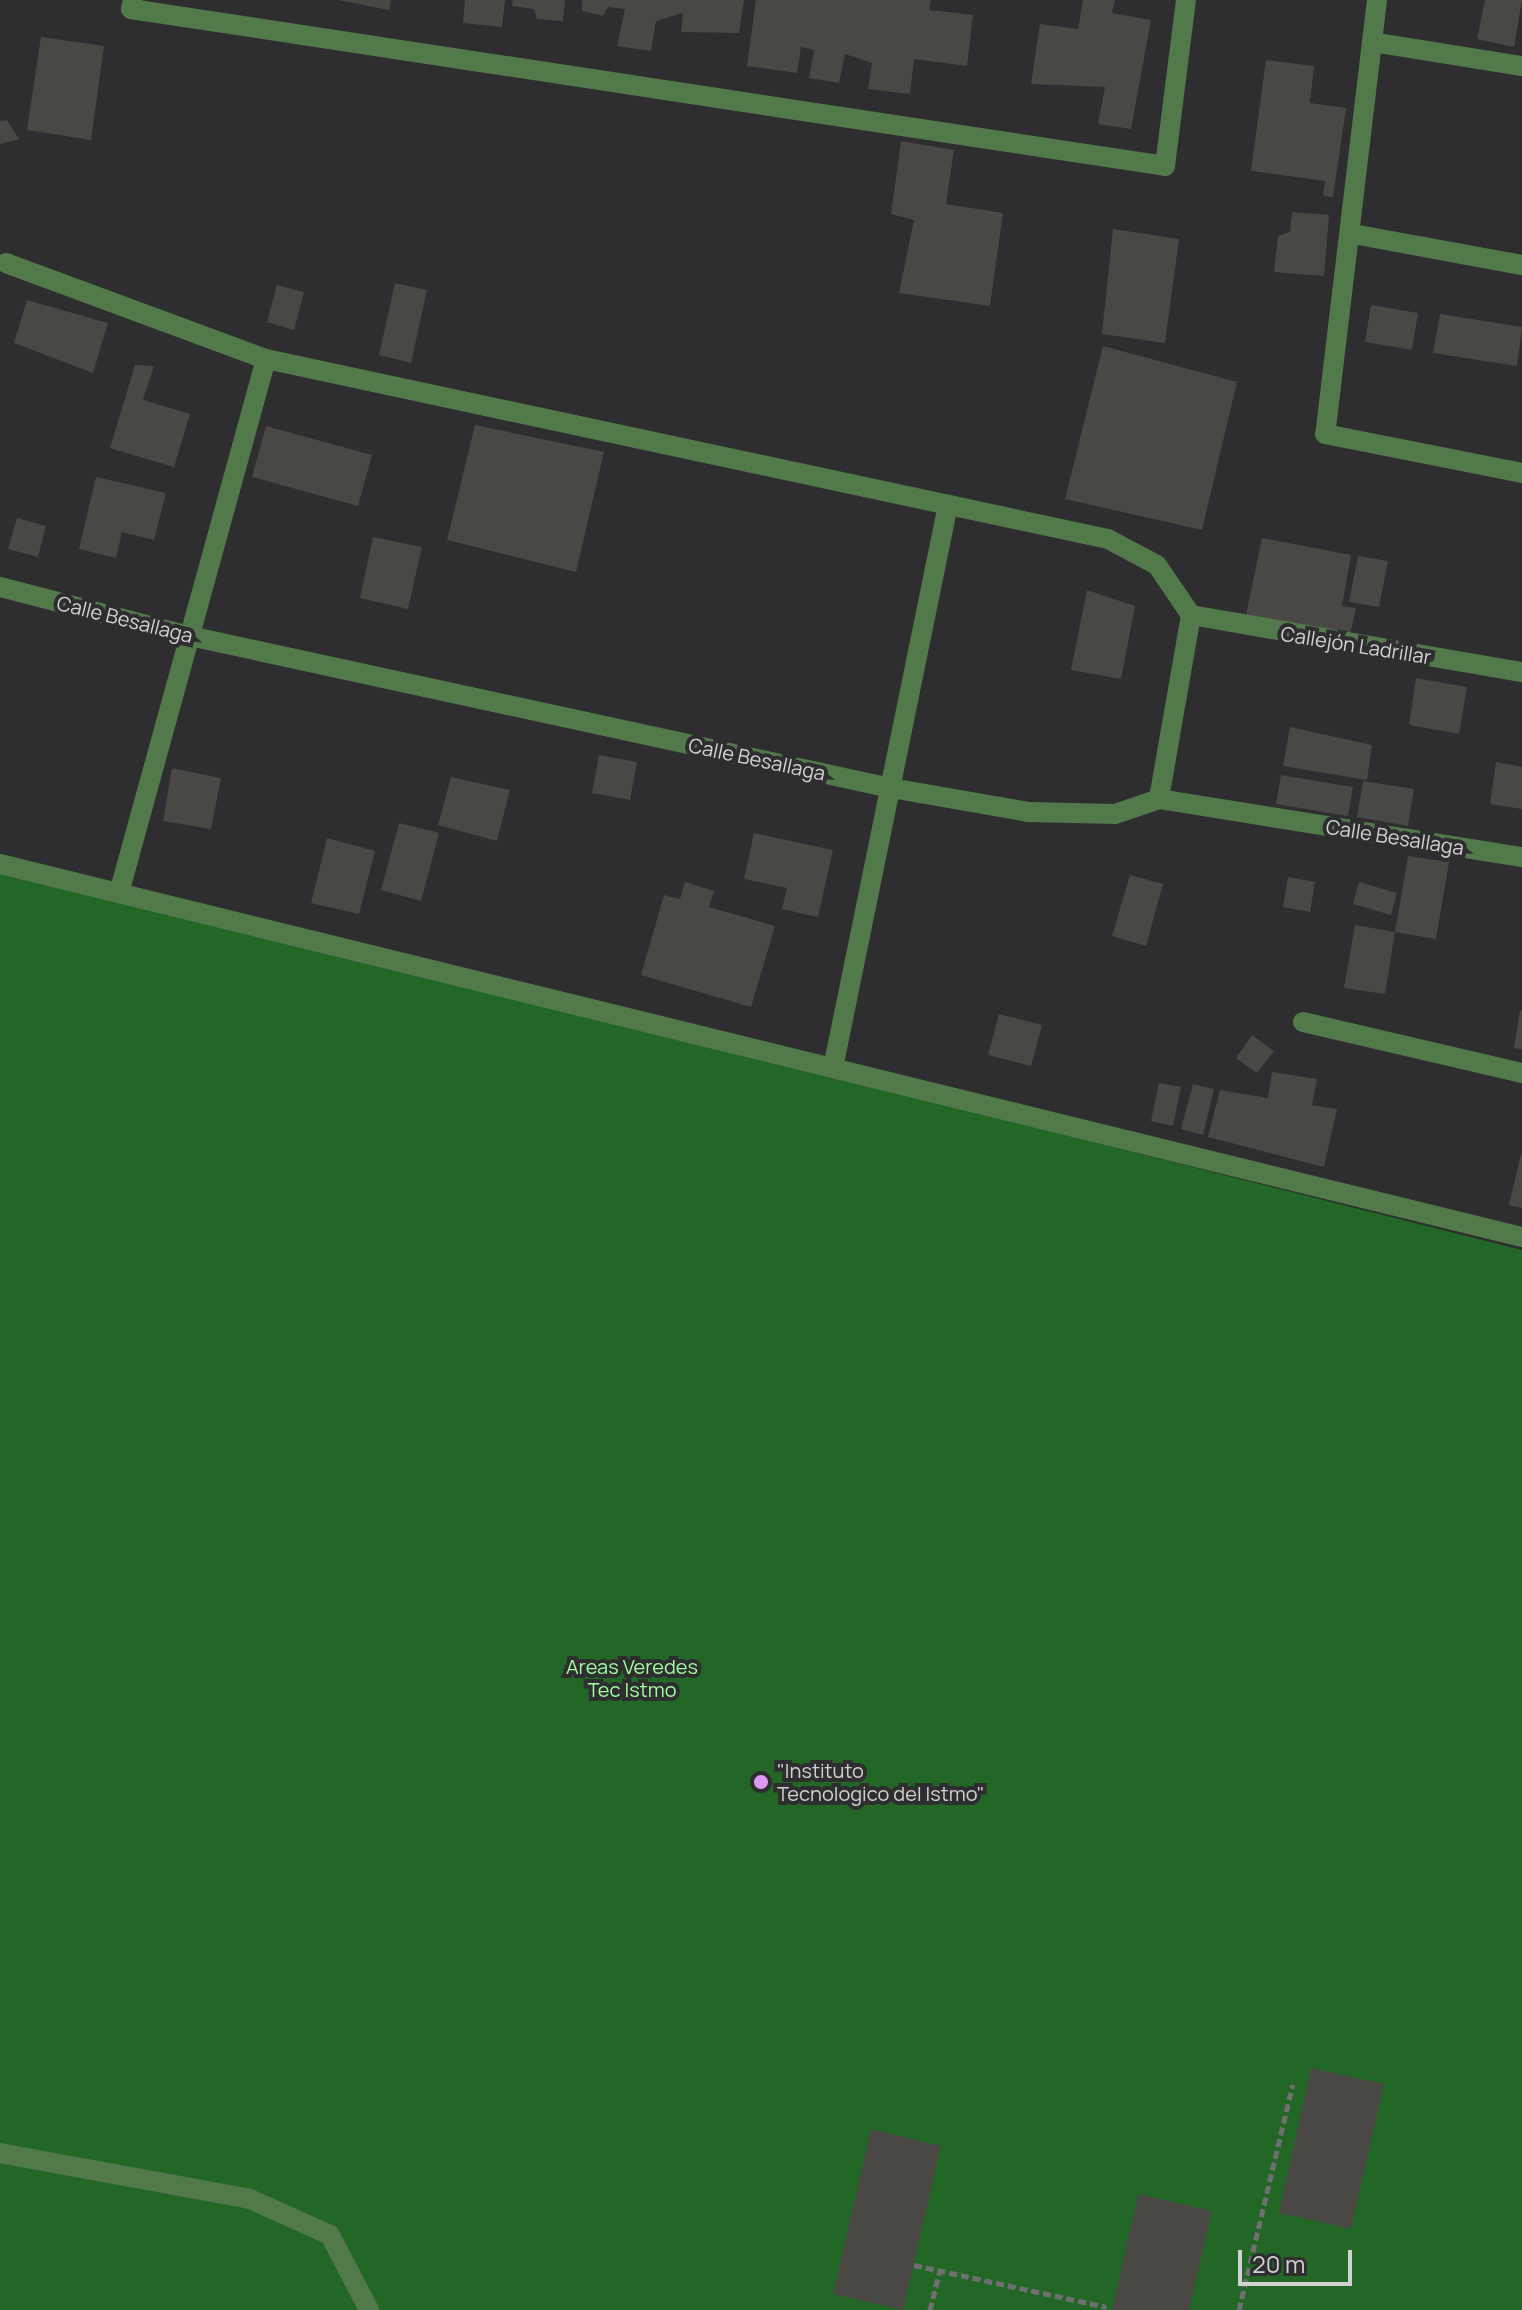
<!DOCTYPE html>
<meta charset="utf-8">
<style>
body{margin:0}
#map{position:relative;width:1522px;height:2310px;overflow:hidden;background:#2e2d2f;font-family:Manrope,sans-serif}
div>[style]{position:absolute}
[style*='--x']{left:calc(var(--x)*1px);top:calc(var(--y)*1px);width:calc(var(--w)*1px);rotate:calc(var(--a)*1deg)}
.green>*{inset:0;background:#226725}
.building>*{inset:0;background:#4a4845}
.path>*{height:5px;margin-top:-2.5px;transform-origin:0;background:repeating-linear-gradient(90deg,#6f6e70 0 8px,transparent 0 12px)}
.minor>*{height:20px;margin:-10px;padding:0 10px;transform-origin:10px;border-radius:10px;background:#52794a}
.dots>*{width:22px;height:22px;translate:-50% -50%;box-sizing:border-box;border:4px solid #2e2d2f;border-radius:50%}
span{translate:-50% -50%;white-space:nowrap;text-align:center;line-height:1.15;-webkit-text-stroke:8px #2e2d2f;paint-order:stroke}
.street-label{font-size:20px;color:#d2d1d2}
.park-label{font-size:20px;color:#9ffd9f}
.poi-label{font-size:20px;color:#d2d1d2}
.left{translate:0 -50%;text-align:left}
.scale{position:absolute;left:1238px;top:2250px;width:114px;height:36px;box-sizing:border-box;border:4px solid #d2d1d2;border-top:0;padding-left:10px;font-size:24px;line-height:28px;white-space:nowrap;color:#d2d1d2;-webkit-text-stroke:6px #2e2d2f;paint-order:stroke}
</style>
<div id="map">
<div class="green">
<div style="clip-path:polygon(0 867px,1522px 1250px,1522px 2310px,0 2310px)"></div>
</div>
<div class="building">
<div style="clip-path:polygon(338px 0,391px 0,389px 10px)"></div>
<div style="clip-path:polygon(465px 0,505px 0,502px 27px,463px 23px)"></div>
<div style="clip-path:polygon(513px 0,565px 0,563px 21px,537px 19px,534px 9px,512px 6px)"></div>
<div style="clip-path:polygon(582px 0,744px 0,739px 33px,681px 32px,683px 13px,656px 21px,651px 51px,617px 46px,625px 9px,608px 7px,603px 16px,582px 11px)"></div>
<div style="clip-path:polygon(756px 0,931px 0,929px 10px,973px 15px,967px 66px,914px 59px,910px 94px,868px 89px,872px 63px,845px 54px,839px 83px,809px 78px,814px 50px,801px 47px,797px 73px,747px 66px)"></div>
<div style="clip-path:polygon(1083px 0,1115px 0,1112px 13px,1151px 20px,1131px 129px,1098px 124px,1105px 87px,1031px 84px,1040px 24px,1078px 29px)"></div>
<div style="clip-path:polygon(1485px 0,1522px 0,1514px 47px,1477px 39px)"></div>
<div style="clip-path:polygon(41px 37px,104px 46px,91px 140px,27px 130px)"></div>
<div style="clip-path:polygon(1266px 60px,1314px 66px,1310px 103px,1346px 108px,1333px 197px,1323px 196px,1325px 181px,1251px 171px)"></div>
<div style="clip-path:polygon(7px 120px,19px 139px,0 144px,0 121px)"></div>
<div style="clip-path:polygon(901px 141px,954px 150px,946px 204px,1003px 213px,990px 306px,899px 293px,914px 220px,891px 214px)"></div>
<div style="clip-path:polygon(1292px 212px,1329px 215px,1324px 276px,1274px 272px,1278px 236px,1290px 232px)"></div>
<div style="clip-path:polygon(1113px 229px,1179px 239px,1165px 343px,1102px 334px)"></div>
<div style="clip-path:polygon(395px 283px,427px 290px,411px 363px,379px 355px)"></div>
<div style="clip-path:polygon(277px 285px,304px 292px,294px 330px,267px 322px)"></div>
<div style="clip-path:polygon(27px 300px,108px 323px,93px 373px,14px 343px)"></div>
<div style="clip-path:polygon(1371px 305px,1418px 313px,1412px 350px,1365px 342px)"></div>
<div style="clip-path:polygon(1440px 314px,1522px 327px,1517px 366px,1433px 353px)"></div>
<div style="clip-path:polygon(1103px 346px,1237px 382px,1202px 530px,1065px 499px)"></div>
<div style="clip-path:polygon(135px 365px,154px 366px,143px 400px,190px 414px,174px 467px,110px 448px)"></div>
<div style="clip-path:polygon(475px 425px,604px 452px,576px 572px,447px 540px)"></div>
<div style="clip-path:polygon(266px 426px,372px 455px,358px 506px,252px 477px)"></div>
<div style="clip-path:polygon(96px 477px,166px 493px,154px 540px,122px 532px,116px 558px,79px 549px)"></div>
<div style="clip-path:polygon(17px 518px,46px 526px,38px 557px,8px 549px)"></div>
<div style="clip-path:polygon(373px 537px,422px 547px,408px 609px,360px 598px)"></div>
<div style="clip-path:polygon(1262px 538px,1351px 555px,1342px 606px,1356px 608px,1350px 635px,1246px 615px)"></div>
<div style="clip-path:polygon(1358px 556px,1388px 561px,1379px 607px,1349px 602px)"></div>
<div style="clip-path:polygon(1087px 590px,1135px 606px,1121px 679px,1071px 670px)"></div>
<div style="clip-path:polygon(1416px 678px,1467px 687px,1459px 734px,1409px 725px)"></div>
<div style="clip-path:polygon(1290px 727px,1372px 745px,1367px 780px,1283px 766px)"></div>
<div style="clip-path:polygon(599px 755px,637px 762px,630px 800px,592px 793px)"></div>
<div style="clip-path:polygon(1496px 762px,1522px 767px,1522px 809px,1490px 804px)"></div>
<div style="clip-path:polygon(172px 768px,221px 778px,211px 829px,163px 821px)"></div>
<div style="clip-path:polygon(1281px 775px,1353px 787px,1348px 816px,1276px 804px)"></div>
<div style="clip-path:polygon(451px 777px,510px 790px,497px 841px,438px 825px)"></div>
<div style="clip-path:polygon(1363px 781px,1414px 789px,1408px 826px,1357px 817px)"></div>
<div style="clip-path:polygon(399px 823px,439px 833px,421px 901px,381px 890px)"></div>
<div style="clip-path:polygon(754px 833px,833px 850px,818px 917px,782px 909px,787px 888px,744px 879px)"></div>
<div style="clip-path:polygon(327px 838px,375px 851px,359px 914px,311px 903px)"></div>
<div style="clip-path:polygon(1408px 856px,1449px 862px,1436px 939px,1395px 932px)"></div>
<div style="clip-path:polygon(1130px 875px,1163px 884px,1146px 946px,1112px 936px)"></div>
<div style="clip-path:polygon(1288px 877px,1315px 882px,1310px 912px,1283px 907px)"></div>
<div style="clip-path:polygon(685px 882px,714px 891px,709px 907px,775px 926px,751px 1007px,641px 975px,664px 895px,680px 899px)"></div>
<div style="clip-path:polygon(1359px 882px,1397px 893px,1391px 915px,1353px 904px)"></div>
<div style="clip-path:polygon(1355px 925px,1395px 932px,1385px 994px,1344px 988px)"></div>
<div style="clip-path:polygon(1520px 1010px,1522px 1011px,1522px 1049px,1514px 1048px)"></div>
<div style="clip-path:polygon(999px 1014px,1042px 1025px,1031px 1066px,988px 1055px)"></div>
<div style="clip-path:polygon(1252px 1035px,1274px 1051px,1257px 1073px,1236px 1058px)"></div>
<div style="clip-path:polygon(1272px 1072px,1317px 1079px,1312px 1105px,1337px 1109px,1324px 1167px,1208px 1137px,1220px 1090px,1268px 1098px)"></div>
<div style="clip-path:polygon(1159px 1083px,1181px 1087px,1173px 1126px,1151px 1121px)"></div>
<div style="clip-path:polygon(1193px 1084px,1214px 1089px,1203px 1135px,1181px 1129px)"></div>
<div style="clip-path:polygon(1521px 1154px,1522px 1154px,1522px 1208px,1509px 1205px)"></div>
<div style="clip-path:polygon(1311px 2068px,1384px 2084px,1351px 2229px,1279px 2213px)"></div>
<div style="clip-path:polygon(871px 2129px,941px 2146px,903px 2310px,833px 2294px)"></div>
<div style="clip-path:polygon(1138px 2194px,1212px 2211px,1189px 2310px,1112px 2310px)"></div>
</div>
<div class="path">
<div style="--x:914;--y:2265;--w:197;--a:12.3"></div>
<div style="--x:930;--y:2310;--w:41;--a:-76"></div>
<div style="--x:1239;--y:2310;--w:232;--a:-76.6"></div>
</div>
<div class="minor">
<div style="--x:133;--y:0;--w:9;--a:103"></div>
<div style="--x:131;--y:9;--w:1046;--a:8.63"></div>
<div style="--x:1165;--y:166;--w:167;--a:-82.8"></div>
<div style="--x:1377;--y:0;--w:437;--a:96.8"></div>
<div style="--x:1325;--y:434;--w:201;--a:11.2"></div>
<div style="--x:1372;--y:42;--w:152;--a:9.1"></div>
<div style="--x:1353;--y:234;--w:172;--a:10.4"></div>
<div style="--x:6;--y:263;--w:277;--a:20.3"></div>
<div style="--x:266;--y:359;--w:861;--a:12.07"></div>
<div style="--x:1108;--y:539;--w:55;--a:28"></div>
<div style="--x:1157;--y:565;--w:60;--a:55.8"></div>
<div style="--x:1191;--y:615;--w:187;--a:99.9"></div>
<div style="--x:0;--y:587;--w:191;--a:14.5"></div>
<div style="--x:185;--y:635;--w:722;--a:12.23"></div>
<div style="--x:891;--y:788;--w:140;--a:9.9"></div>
<div style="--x:1029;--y:812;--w:86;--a:1.3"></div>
<div style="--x:1115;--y:814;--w:46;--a:-18.8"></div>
<div style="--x:1159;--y:799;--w:368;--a:9.1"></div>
<div style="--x:1191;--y:615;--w:336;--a:9.8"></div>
<div style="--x:0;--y:864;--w:1567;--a:13.77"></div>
<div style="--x:119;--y:893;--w:554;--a:-74.61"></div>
<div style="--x:1303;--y:1022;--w:225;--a:13.1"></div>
<div style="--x:833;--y:1068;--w:575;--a:-78.46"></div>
<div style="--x:0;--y:2153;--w:254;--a:10.4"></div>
<div style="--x:250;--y:2199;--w:88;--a:24.2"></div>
<div style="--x:330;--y:2235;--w:85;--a:62.5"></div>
</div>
<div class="dots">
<div style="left:761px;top:1782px;background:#dc99f5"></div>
</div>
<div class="street-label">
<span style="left:125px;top:619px;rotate:14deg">Calle Besallaga</span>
<span style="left:1356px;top:645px;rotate:9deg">Callejón Ladrillar</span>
<span style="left:757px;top:759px;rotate:12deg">Calle Besallaga</span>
<span style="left:1395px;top:837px;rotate:9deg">Calle Besallaga</span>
</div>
<div class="park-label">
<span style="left:632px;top:1678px">Areas Veredes<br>Tec Istmo</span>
</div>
<div class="poi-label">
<span class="left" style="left:777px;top:1782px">"Instituto<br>Tecnologico del Istmo"</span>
</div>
<div class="scale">20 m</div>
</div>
